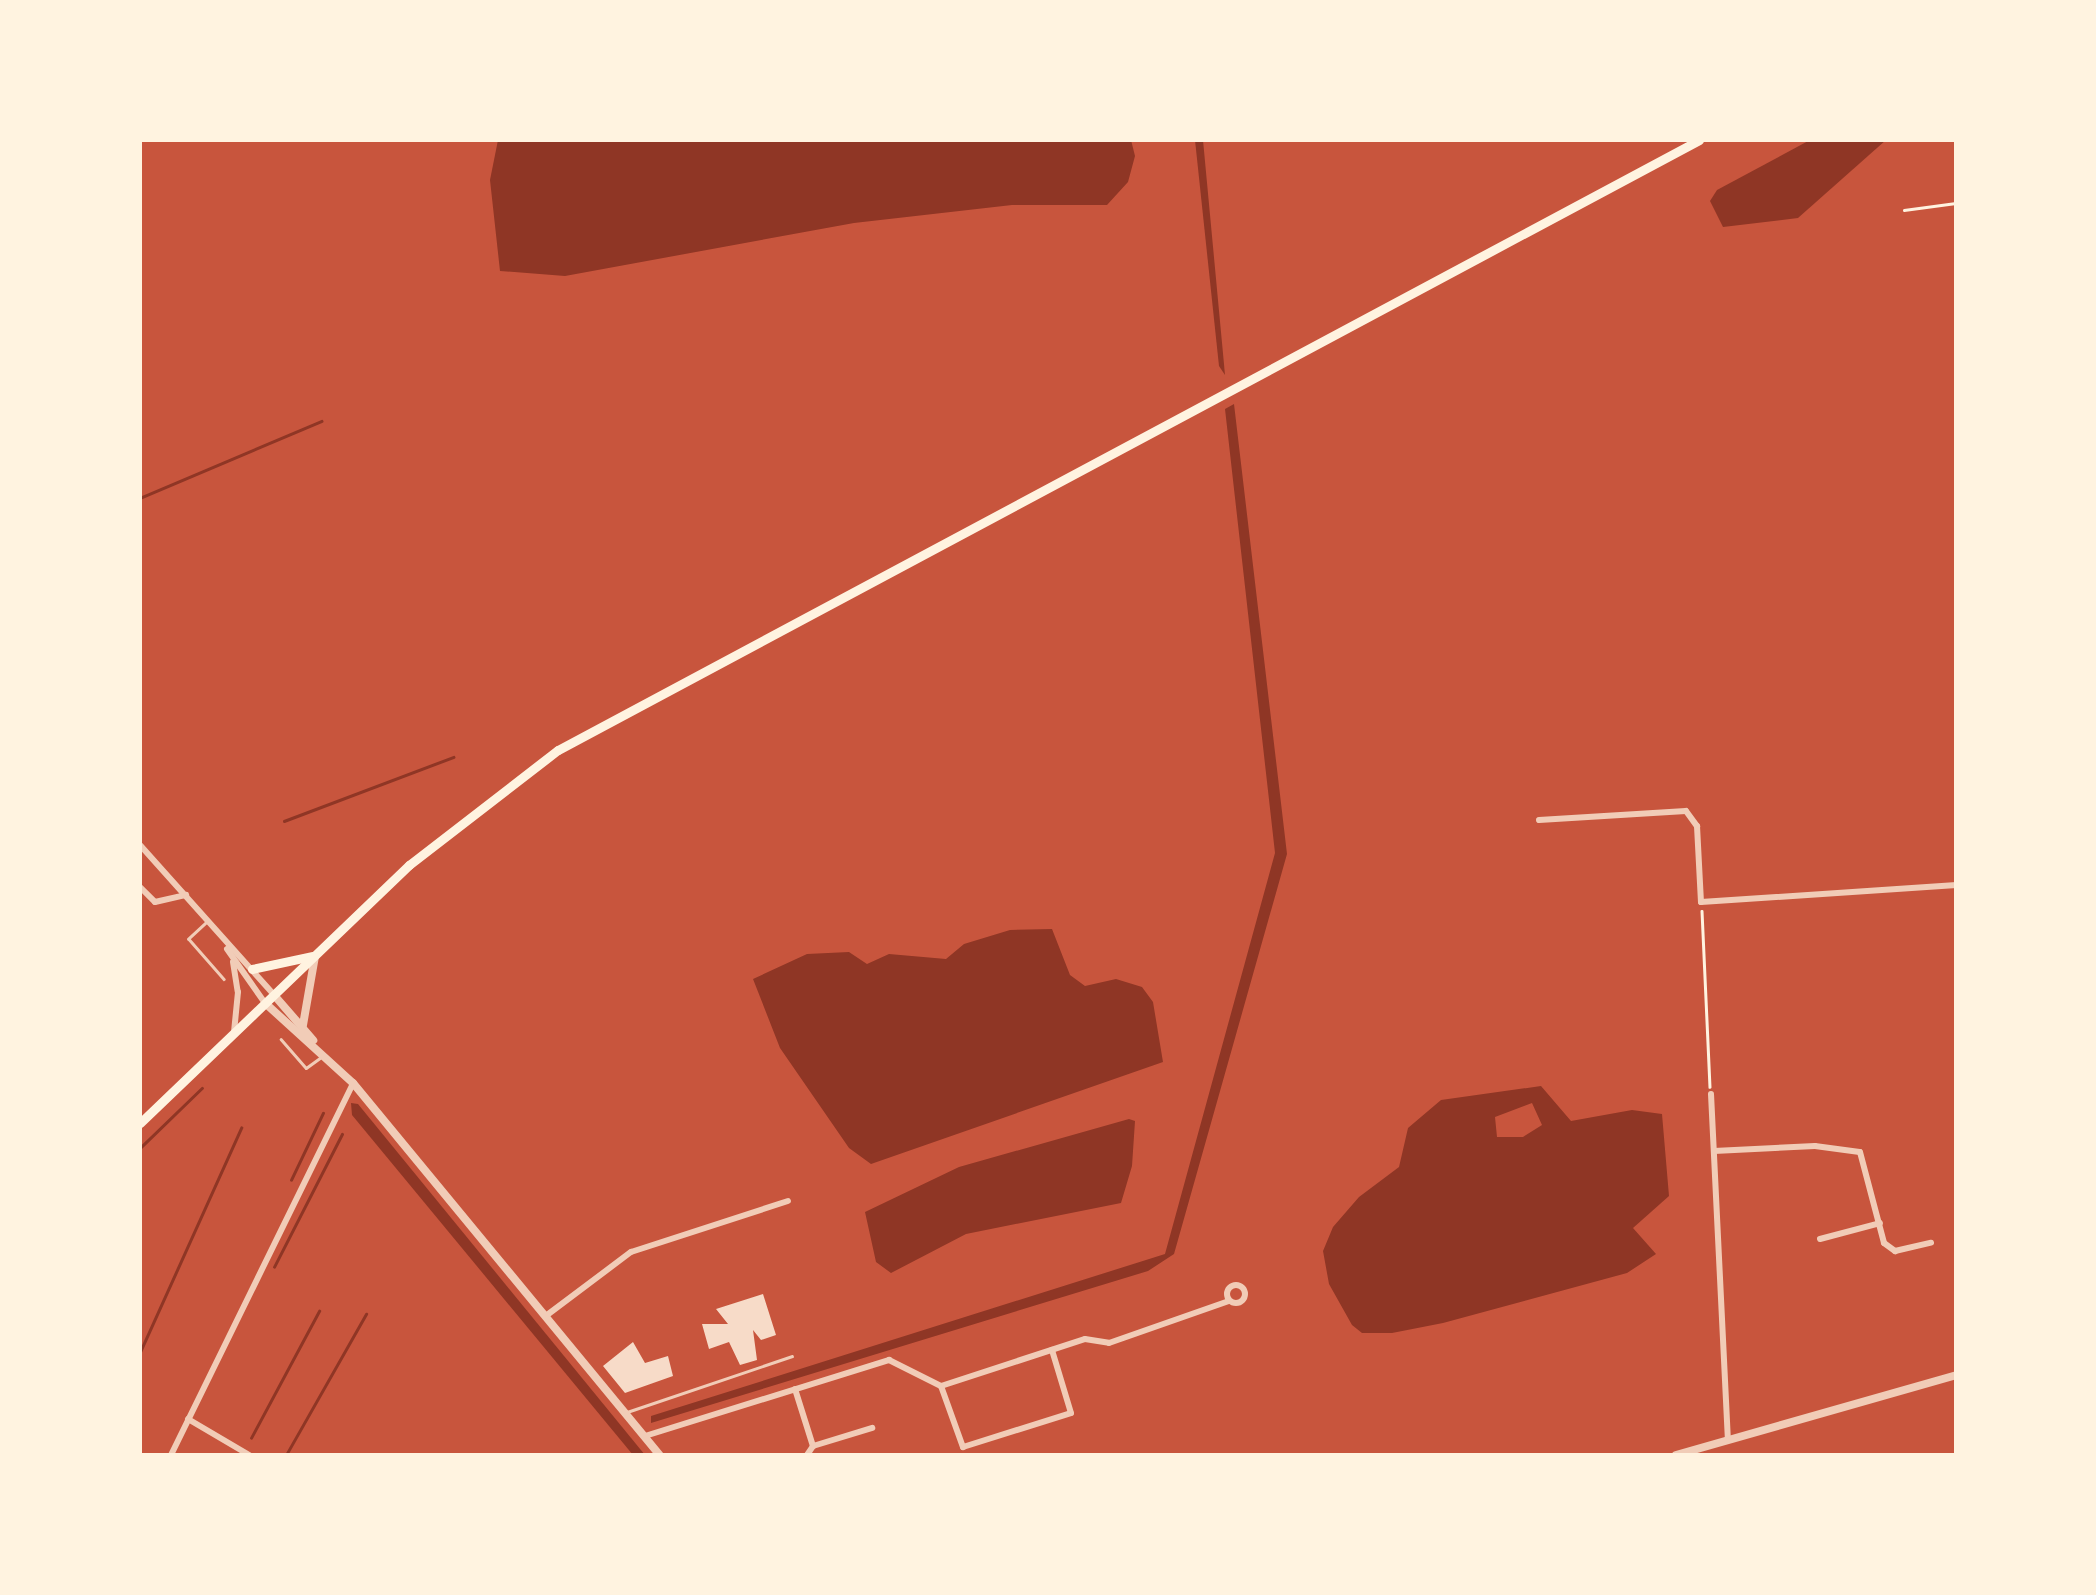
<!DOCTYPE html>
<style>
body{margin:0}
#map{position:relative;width:2096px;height:1595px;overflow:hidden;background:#c8553d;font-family:"Golos Text",sans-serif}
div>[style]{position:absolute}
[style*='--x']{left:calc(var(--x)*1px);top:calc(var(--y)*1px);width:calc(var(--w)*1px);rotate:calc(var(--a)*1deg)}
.water>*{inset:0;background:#8f3625}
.stream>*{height:2.5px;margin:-1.25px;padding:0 1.25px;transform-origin:1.25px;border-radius:1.25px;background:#8f3625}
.building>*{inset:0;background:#f7dbc8}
.path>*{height:2.5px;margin:-1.25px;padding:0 1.25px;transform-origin:1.25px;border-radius:1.25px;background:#fff3e0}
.service>*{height:2.5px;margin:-1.25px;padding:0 1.25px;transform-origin:1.25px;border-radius:1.25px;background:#f1ccb7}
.minor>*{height:6px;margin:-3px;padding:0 3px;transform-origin:3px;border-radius:3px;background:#f1ccb7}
.minor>.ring{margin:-3px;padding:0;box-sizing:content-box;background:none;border:6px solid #f1ccb7;border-radius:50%}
.tertiary>*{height:8px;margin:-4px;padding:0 4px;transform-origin:4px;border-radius:4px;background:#f1ccb7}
.secondary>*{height:9px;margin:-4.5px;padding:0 4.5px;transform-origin:4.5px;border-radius:4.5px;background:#fff3e0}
span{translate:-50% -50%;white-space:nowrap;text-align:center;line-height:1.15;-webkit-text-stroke:9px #fff3e0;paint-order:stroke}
.frame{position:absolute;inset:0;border:142px solid #fff3e0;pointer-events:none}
</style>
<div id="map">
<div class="water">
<div style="clip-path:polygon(498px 140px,1131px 140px,1135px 156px,1128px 182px,1107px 205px,1012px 205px,854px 223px,565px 276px,500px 271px,490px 180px)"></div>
<div style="clip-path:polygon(1195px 140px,1203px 140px,1225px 375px,1219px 366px)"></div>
<div style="clip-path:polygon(1810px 140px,1886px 140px,1798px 218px,1723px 227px,1710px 201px,1717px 190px)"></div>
<div style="clip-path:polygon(1234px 404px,1287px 854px,1174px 1254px,1148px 1271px,651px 1423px,651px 1416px,1165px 1254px,1275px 853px,1225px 409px)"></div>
<div style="clip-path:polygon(1052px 929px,1070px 975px,1085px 986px,1116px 979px,1142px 987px,1153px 1002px,1163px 1062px,871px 1164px,849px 1148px,780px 1048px,753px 979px,807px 954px,849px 952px,867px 964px,889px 954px,946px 959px,964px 944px,1010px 930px)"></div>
<div style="clip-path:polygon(evenodd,1541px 1086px,1571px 1121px,1632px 1110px,1662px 1114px,1669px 1196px,1633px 1228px,1656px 1254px,1627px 1273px,1443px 1323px,1392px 1333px,1362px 1333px,1352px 1325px,1329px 1284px,1323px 1251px,1333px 1227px,1359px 1197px,1399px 1167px,1408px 1128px,1441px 1100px,1541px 1086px,1532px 1103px,1542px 1125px,1523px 1137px,1497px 1137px,1495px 1117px,1532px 1103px)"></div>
<div style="clip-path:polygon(351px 1103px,358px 1104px,645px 1455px,633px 1455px,352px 1115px)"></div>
<div style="clip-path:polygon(1129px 1119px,1135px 1121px,1132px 1166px,1121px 1203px,966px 1234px,891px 1273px,876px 1262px,865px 1212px,959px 1167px)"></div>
</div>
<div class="stream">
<div style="--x:140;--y:498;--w:197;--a:-23"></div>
<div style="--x:284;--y:821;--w:181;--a:-20.7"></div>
<div style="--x:140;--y:1148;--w:86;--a:-44.1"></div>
<div style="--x:291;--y:1180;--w:74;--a:-64.5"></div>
<div style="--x:274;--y:1267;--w:149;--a:-62.9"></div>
<div style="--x:140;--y:1352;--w:246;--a:-65.7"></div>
<div style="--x:251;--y:1438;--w:144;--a:-61.8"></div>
<div style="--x:286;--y:1455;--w:162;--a:-60.4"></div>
</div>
<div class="building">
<div style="clip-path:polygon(763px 1294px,776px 1335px,761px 1340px,753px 1330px,757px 1360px,740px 1365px,729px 1342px,709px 1349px,702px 1324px,728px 1324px,716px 1309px)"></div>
<div style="clip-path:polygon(633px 1342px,645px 1363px,668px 1356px,673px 1376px,625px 1393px,603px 1366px)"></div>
</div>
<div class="path">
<div style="--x:1904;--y:210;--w:52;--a:-7.7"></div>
<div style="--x:1702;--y:911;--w:176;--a:87.4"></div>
</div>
<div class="service">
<div style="--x:207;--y:922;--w:25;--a:137"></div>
<div style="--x:189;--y:939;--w:53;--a:48.8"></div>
<div style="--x:281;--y:1039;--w:38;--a:49"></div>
<div style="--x:306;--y:1068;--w:17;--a:-36"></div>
<div style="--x:627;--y:1412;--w:174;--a:-18.7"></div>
</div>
<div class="minor">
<div style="--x:1539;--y:820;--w:147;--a:-3.5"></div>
<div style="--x:1686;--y:811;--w:19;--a:54"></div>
<div style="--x:1697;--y:826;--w:76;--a:87"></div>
<div style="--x:1701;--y:902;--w:256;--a:-3.8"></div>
<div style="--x:140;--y:845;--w:201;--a:48.2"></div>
<div style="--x:140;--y:887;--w:21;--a:45"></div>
<div style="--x:155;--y:902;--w:32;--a:-13"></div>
<div style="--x:227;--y:949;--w:66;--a:54.9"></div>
<div style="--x:233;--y:962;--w:30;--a:81"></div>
<div style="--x:238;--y:992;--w:40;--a:95.7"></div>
<div style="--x:1711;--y:1094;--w:345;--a:87.2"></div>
<div style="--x:1714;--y:1151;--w:101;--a:-2.8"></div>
<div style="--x:1815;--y:1146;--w:45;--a:7.6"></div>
<div style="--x:1860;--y:1152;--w:94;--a:75.2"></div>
<div style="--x:1884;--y:1243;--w:14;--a:36"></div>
<div style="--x:1895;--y:1251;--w:37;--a:-13"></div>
<div style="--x:1820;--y:1239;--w:62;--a:-14.9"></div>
<div class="ring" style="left:1227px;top:1285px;width:12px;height:12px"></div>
<div style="--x:547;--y:1315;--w:105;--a:-36.9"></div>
<div style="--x:631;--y:1252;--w:165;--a:-18"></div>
<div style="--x:941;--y:1386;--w:65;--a:70.2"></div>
<div style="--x:963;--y:1447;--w:113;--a:-17.5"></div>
<div style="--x:1071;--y:1413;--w:66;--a:-106.8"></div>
<div style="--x:795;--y:1389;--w:60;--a:72.5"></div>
<div style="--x:813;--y:1446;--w:62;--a:-17"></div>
<div style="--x:188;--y:1419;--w:71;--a:30.5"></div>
<div style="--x:645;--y:1436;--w:256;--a:-17.3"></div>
<div style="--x:889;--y:1360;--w:58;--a:26.6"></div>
<div style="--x:941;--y:1386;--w:151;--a:-18.1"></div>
<div style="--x:1085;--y:1339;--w:24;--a:9"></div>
<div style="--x:1109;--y:1343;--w:127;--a:-19.3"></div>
<div style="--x:171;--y:1455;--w:414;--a:-63.9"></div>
<div style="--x:807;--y:1455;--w:11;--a:-56"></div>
</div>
<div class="tertiary">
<div style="--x:274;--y:995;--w:60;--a:49.1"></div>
<div style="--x:265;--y:1003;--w:119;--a:42.3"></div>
<div style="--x:353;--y:1083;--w:482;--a:50.5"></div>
<div style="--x:303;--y:1025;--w:70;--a:-80.1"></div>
<div style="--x:1676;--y:1455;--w:291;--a:-15.9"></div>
</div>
<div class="secondary">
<div style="--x:252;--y:969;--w:61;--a:-12.2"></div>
<div style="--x:140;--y:1123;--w:373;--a:-43.8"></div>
<div style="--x:409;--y:865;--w:188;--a:-37.7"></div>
<div style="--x:558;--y:750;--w:1294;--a:-28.13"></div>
</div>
<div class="frame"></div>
</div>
